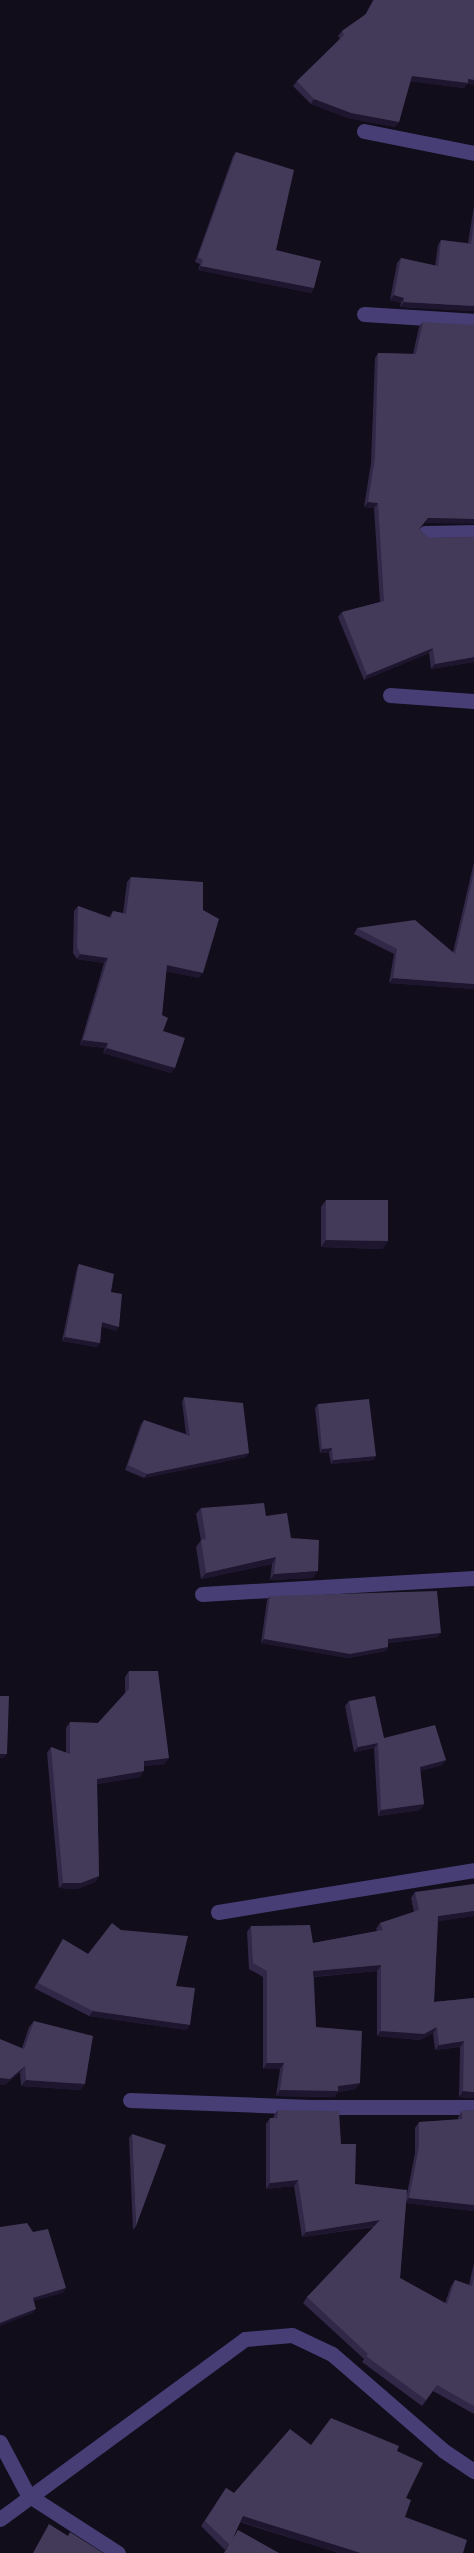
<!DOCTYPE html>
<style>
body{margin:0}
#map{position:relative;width:474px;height:2553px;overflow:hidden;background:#110d1b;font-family:Mulish,sans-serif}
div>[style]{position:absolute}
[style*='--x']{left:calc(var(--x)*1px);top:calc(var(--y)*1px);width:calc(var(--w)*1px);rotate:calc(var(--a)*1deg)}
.street>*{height:15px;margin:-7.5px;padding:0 7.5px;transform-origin:7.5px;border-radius:7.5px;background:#463e75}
.wall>*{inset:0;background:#312847}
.shaded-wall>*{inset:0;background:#1d162e}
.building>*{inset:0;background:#433a5a}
span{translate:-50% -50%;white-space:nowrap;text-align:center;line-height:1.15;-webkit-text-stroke:6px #110d1b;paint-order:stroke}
</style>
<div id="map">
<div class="street">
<div style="--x:364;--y:131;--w:112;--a:11.3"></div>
<div style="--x:364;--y:314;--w:110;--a:3.6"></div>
<div style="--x:425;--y:533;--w:49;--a:-1.2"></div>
<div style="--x:390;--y:695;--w:84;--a:4.1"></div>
<div style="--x:202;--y:1594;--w:272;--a:-3.4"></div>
<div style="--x:218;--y:1912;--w:259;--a:-9.3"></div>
<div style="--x:130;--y:2100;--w:181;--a:2.2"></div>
<div style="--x:311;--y:2107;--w:163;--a:0"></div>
<div style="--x:0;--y:2442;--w:60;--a:62.2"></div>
<div style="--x:28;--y:2495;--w:107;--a:32.8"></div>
<div style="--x:0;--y:2519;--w:304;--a:-36.3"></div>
<div style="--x:245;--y:2339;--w:47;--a:-4.9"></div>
<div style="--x:292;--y:2335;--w:44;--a:25.4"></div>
<div style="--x:332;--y:2354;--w:148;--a:40.9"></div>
<div style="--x:444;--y:2451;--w:36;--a:34"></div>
</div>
<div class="wall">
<div style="clip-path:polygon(373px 0,474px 0,467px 84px,464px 88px,410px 81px,399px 122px,395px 127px,348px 118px,311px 104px,293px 86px,297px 81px,340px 39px,338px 36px,342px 31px,365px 15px)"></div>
<div style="clip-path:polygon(236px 152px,276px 250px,314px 288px,311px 293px,198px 270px,200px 264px,195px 262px,233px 156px)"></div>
<div style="clip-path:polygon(474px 206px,474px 311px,400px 307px,401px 303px,390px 300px,397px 263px,401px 258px,435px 266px,438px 245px,441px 240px,468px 243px)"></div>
<div style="clip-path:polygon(423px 322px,424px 523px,419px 529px,428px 538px,474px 537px,474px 662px,431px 669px,429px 653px,364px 680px,338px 617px,342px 612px,380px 602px,374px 508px,364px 507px,371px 463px,375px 358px,378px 353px,413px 354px,419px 327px)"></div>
<div style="clip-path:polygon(474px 862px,474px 989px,389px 983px,394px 954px,354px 934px,357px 928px,453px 952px)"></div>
<div style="clip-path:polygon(131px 877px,199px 978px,166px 971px,162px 1015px,163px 1031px,171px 1073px,103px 1053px,105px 1048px,80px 1045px,104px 963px,77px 959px,73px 953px,74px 911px,78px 906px,109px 917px,113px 911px,123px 913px,127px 882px)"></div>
<div style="clip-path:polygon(326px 1200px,383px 1249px,321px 1247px,321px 1207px)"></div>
<div style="clip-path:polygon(79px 1264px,111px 1292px,116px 1331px,101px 1326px,100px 1343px,97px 1347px,62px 1341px,77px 1268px)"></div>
<div style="clip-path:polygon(184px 1397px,249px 1453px,246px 1457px,144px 1478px,125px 1470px,141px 1424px,144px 1420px,186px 1434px,182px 1402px)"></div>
<div style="clip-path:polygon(318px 1404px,376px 1456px,373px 1460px,331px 1464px,329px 1453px,320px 1453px,315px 1408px)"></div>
<div style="clip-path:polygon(201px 1508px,266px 1516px,291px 1538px,313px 1578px,270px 1580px,272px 1564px,201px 1579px,196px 1547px,201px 1540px,196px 1514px)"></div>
<div style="clip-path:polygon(270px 1596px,438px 1637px,388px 1643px,388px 1647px,386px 1651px,348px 1658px,261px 1643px,267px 1600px)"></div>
<div style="clip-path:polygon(129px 1671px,165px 1764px,144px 1766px,140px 1777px,97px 1784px,99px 1876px,95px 1882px,77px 1889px,59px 1888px,47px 1753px,51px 1747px,66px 1753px,66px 1728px,70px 1722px,98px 1723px,125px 1693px,125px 1677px)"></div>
<div style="clip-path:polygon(349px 1701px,384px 1738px,446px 1760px,442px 1765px,420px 1771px,424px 1804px,420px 1810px,378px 1816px,374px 1748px,354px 1752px,345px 1706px)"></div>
<div style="clip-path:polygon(415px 1892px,474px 1916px,438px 1921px,434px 2002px,474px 1998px,474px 2098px,459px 2097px,460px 2047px,435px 2050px,433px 2033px,420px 2040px,377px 2036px,377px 1971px,314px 1977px,316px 2027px,360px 2083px,355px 2089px,338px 2092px,334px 2097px,276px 2096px,280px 2069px,263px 2069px,263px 1977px,249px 1969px,247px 1932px,251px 1926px,313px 1943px,377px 1931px,376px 1929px,380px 1923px,414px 1912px,411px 1898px)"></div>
<div style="clip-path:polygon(63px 1939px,88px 1954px,187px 2030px,89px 2016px,34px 1988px)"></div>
<div style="clip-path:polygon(34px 2021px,81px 2090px,21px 2086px,20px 2072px,5px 2085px,22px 2048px,29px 2027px)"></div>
<div style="clip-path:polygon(278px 2110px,341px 2144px,355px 2184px,407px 2194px,415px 2153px,415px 2128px,419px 2122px,458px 2120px,458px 2117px,462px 2111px,474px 2110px,474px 2211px,406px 2203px,400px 2278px,445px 2303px,451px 2286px,455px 2280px,469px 2285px,474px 2263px,474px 2414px,433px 2391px,422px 2406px,362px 2362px,364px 2359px,303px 2303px,307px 2297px,374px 2227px,302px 2237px,294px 2186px,266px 2189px,266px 2124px,270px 2118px,273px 2118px,274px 2115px)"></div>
<div style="clip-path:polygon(132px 2134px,136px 2226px,133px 2230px,129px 2138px)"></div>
<div style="clip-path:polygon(311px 2445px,397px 2451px,406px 2498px,405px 2517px,463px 2553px,339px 2553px,240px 2522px,233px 2538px,225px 2550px,201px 2526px,226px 2488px,234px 2493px)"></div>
</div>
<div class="shaded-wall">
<div style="clip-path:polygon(412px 76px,468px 79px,474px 80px,474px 85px,467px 84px,464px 88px,408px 81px)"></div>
<div style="clip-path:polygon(314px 99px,399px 122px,395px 127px,348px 118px,311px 104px)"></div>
<div style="clip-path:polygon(201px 266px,314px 288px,311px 293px,198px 270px)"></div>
<div style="clip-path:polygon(394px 295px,404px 298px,401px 303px,390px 300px)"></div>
<div style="clip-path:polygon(404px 302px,474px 306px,474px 311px,400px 307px)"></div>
<div style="clip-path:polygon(368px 502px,378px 503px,374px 508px,364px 507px)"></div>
<div style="clip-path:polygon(428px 518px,474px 519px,474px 524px,424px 523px,415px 534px)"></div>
<div style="clip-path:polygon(433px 648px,429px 653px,364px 680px,367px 675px)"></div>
<div style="clip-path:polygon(474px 657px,474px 662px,431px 669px,435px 664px)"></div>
<div style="clip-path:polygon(80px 954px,108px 958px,104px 963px,77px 959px)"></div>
<div style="clip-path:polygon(167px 965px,203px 973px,199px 978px,163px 971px)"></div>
<div style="clip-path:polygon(393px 978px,474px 984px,474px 989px,389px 983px)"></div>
<div style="clip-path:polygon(83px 1040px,108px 1043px,105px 1048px,80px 1045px)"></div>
<div style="clip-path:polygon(107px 1048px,175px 1068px,171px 1073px,103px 1053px)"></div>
<div style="clip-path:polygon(326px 1240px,388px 1241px,383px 1249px,321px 1247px)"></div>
<div style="clip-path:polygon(102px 1322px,119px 1327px,116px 1331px,99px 1326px)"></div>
<div style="clip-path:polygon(65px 1337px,100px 1343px,97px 1347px,62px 1341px)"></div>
<div style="clip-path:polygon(332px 1448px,329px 1453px,320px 1453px,322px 1449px)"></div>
<div style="clip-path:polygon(249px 1453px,246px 1457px,144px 1478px,147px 1474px)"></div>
<div style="clip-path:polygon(376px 1456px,373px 1460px,331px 1464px,333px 1460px)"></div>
<div style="clip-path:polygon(276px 1557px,272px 1564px,201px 1579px,206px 1573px)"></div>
<div style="clip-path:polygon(318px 1571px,313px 1578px,270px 1580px,274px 1574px)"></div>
<div style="clip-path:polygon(441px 1633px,438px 1637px,386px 1643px,388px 1639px)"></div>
<div style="clip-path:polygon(264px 1639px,388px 1647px,386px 1651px,348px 1658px,261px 1643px)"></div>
<div style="clip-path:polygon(378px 1743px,374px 1748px,354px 1752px,358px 1747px)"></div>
<div style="clip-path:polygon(0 1754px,7px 1754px,4px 1758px,0 1758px)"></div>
<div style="clip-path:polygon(169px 1758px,165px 1764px,140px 1767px,144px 1761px)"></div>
<div style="clip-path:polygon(446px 1760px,442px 1765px,416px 1772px,420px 1767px)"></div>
<div style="clip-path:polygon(144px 1771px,140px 1777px,93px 1785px,97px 1779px)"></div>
<div style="clip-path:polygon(424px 1804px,420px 1810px,378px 1816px,381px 1810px)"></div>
<div style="clip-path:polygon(99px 1876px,95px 1882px,77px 1889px,59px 1888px,63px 1883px)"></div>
<div style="clip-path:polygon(474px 1911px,474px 1916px,434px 1922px,438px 1916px)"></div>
<div style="clip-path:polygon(381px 1965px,377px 1971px,309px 1977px,313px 1971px)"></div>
<div style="clip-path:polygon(93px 2011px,190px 2025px,187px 2030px,89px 2016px)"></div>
<div style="clip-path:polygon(437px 2027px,433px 2033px,420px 2040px,377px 2036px,381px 2031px)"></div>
<div style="clip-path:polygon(464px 2041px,460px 2047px,435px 2050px,439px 2045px)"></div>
<div style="clip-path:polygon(267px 2063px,284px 2063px,280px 2069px,263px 2069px)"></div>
<div style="clip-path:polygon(25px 2066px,20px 2072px,5px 2085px,0 2085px,0 2078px)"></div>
<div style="clip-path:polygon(26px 2080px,85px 2084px,81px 2090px,21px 2086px)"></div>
<div style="clip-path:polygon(360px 2083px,355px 2089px,338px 2092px,334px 2097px,276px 2096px,280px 2090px,338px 2086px)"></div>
<div style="clip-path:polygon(463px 2091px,474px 2092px,474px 2098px,459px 2097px)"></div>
<div style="clip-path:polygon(298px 2180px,294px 2186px,266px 2189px,270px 2183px)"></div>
<div style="clip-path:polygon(409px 2198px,474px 2205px,474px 2211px,405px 2203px)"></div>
<div style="clip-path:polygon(380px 2220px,376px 2226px,302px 2237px,306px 2232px)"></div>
<div style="clip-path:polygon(66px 2288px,63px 2293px,30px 2302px,33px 2298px)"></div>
<div style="clip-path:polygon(36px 2309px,33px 2313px,0 2326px,0 2323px)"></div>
<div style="clip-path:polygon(243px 2516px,361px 2553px,339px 2553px,239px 2521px)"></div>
</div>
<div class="building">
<div style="clip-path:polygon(374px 0,474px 0,474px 80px,468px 79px,468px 83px,412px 76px,399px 122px,351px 113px,314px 99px,297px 81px,344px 35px,342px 31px,366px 14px)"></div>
<div style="clip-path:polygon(236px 152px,294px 170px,276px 250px,321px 261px,314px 288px,201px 266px,203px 260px,198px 257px)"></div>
<div style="clip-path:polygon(474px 222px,474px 306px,404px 302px,404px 298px,394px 295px,401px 258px,438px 266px,441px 240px,471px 244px)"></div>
<div style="clip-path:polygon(423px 322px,474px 325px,474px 519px,428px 518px,419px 529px,428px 538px,474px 537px,474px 657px,435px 664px,433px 648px,367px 675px,342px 612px,384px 601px,378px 503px,368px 502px,375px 458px,378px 353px,416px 354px)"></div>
<div style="clip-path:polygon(474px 872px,474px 984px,393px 978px,397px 949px,357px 928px,415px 920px,455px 954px)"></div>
<div style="clip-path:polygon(131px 877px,203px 882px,203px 910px,219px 919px,203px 973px,167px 965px,162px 1015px,168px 1018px,163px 1031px,185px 1038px,175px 1068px,107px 1048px,108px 1043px,83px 1040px,108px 958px,80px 954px,77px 947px,78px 906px,111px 918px,113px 911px,126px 914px)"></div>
<div style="clip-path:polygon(326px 1200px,388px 1200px,388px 1241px,326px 1240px)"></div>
<div style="clip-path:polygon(79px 1264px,114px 1274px,111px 1292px,122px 1294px,119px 1327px,102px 1322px,100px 1343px,65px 1337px)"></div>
<div style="clip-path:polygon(184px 1397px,243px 1403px,249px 1453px,147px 1474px,128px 1465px,144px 1420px,190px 1436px)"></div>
<div style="clip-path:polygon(369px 1399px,376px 1456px,333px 1460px,332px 1448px,322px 1449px,318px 1404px)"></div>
<div style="clip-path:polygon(264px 1503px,266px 1516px,287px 1513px,291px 1538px,319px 1540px,318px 1571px,274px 1574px,276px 1557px,206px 1573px,201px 1540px,206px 1539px,201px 1508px)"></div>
<div style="clip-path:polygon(437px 1591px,441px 1633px,388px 1639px,388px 1647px,350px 1654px,264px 1639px,270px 1596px)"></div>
<div style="clip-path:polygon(129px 1671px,158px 1671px,169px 1758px,144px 1761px,144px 1771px,97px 1779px,99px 1876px,81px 1883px,63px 1883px,51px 1747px,70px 1754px,70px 1722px,98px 1723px,129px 1689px)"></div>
<div style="clip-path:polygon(0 1696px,9px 1696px,7px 1754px,0 1754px)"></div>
<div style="clip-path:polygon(375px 1696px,384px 1738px,435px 1725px,446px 1760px,420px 1767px,424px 1804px,381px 1810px,378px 1743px,358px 1747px,349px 1701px)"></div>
<div style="clip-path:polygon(474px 1884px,474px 1911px,438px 1916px,434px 2002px,474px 1998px,474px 2092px,463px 2091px,464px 2041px,439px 2045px,437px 2027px,424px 2034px,381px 2031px,381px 1965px,313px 1971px,316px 2027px,362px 2031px,360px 2083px,338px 2086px,338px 2091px,280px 2090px,284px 2063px,267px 2063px,267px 1971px,253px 1963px,251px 1926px,310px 1925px,313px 1943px,383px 1930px,380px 1923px,419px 1910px,415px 1892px)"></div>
<div style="clip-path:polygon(112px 1923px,121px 1930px,188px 1936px,176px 1986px,195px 1988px,190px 2025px,93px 2011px,38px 1983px,63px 1939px,88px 1954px)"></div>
<div style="clip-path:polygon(34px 2021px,93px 2036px,85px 2084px,26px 2080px,25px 2066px,10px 2079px,0 2078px,0 2039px,24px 2049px)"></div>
<div style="clip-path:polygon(278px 2110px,339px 2111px,341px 2144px,356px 2144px,355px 2184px,407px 2190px,400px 2278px,447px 2304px,455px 2280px,472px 2286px,474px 2276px,474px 2406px,437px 2385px,426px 2400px,366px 2356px,368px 2354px,307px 2297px,380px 2220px,306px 2232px,298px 2180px,270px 2183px,270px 2118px,277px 2118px)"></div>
<div style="clip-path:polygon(474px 2110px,474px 2205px,409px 2198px,419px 2147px,419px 2122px,462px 2119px,462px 2111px)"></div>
<div style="clip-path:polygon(132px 2134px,166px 2145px,136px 2226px)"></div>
<div style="clip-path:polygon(27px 2223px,33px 2232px,48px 2229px,66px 2288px,33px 2298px,36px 2309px,0 2323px,0 2227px)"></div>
<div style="clip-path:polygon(331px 2418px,399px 2446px,397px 2451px,423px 2463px,406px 2498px,411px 2500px,405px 2517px,467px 2540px,463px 2553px,361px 2553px,243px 2516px,232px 2540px,238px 2530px,279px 2553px,224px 2553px,229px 2544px,205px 2521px,226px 2488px,234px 2493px,290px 2429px,311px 2445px)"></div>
<div style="clip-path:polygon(49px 2524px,68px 2536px,70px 2532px,103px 2553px,33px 2553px)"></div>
</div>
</div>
